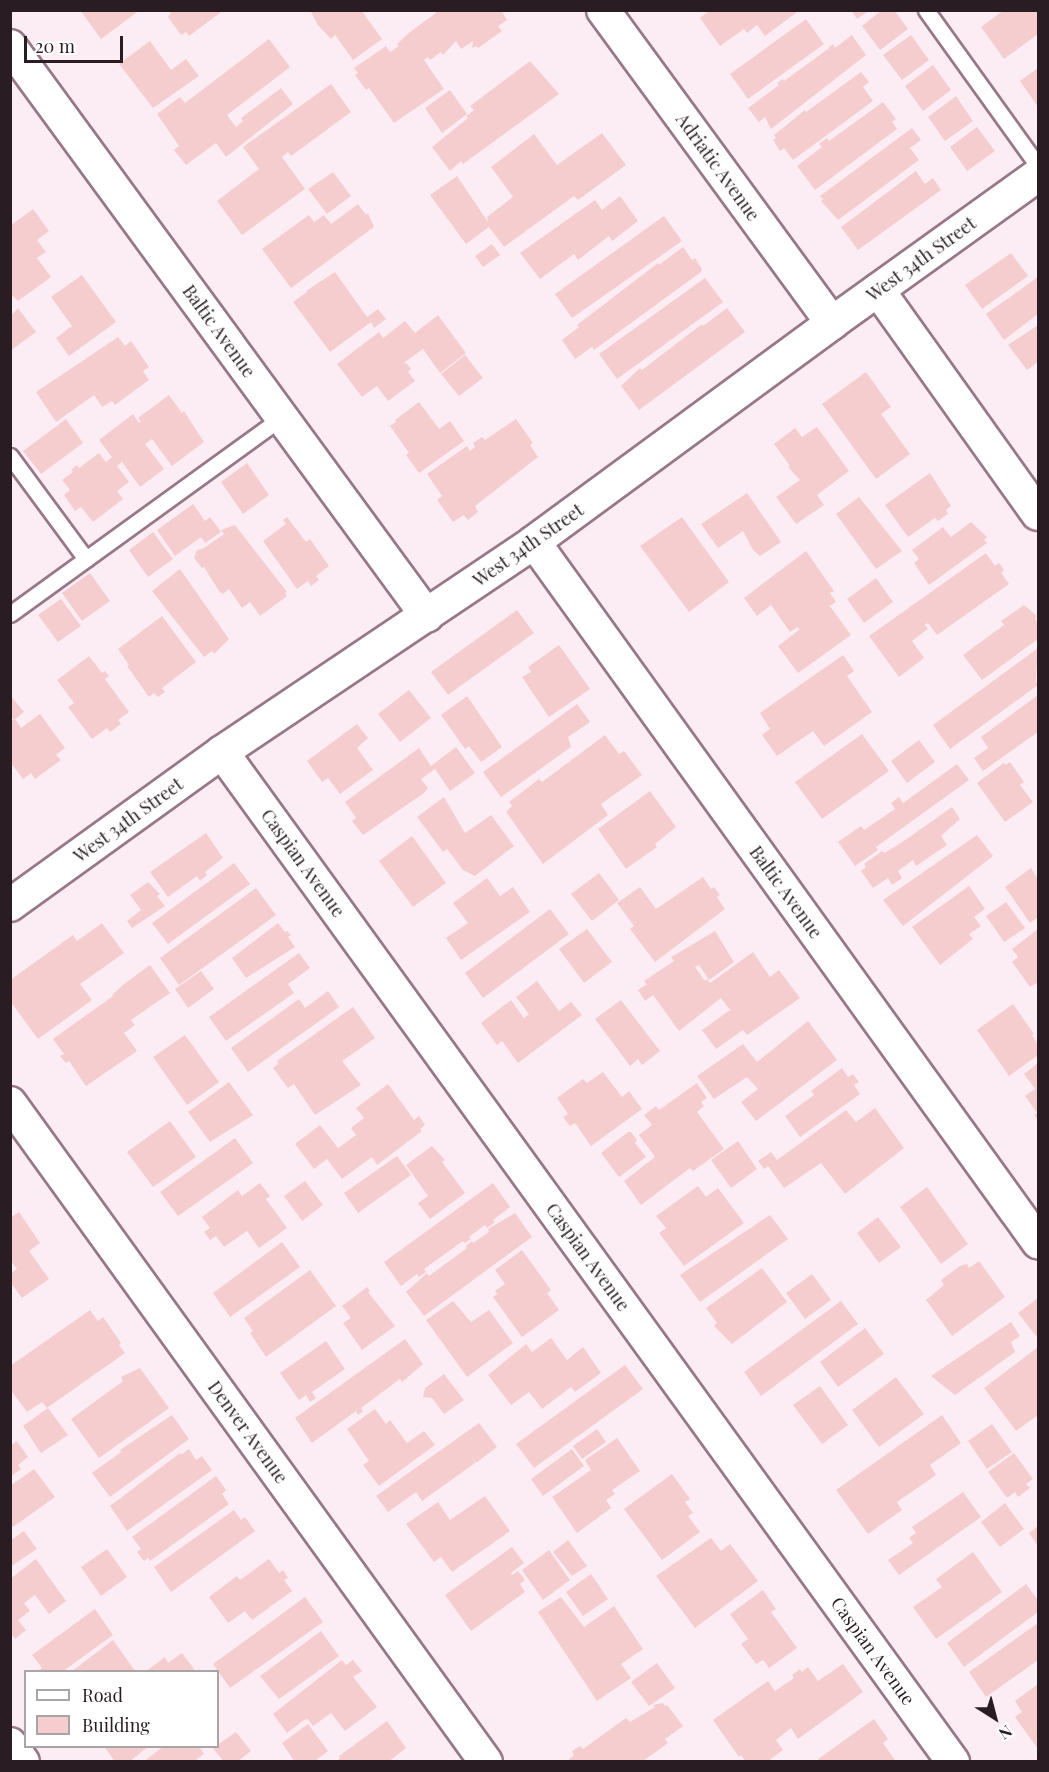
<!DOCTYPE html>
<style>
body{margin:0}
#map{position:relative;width:1049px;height:1772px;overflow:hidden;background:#fcedf5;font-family:"Playfair Display",serif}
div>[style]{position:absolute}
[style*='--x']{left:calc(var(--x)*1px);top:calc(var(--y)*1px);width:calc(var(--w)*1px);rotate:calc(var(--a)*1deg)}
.building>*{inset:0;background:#f5cdcf}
.roads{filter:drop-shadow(2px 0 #977888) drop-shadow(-2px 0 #977888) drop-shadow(0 2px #977888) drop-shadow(0 -2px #977888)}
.lane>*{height:15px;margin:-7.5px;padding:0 7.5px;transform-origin:7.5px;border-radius:7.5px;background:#fff}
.street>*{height:32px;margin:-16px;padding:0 16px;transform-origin:16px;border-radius:16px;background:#fff}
span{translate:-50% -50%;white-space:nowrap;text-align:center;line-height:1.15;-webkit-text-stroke:5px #fff;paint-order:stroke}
.street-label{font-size:18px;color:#291d23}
.frame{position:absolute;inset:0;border:12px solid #291d23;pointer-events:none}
.legend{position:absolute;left:24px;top:1670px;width:195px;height:78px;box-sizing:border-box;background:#fff;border:2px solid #a9a5a7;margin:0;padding:8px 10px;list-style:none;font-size:18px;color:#291d23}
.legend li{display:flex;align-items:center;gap:12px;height:30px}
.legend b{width:30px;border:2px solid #a9a5a7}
.north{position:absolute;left:965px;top:1688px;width:60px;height:60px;-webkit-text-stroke:4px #fff;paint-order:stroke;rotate:144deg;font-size:16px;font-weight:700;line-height:24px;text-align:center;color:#291d23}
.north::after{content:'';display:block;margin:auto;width:21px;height:27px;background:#291d23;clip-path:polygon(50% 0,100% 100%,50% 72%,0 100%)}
.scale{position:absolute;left:24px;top:36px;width:99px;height:27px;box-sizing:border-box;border:3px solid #291d23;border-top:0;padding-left:8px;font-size:18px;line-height:21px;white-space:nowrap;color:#291d23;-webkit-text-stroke:4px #fff;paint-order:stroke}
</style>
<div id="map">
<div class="building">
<div style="clip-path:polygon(80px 10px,134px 10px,136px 13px,101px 39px)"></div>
<div style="clip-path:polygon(172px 10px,224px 10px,189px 36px,186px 32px,181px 35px,168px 17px)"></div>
<div style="clip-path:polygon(310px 10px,361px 10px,382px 39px,353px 60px,335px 35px,331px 39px,318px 25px)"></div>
<div style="clip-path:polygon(440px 10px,501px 10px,507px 20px,498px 26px,502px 31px,478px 48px,476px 46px,472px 48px,473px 41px,461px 49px,456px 41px,443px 55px,441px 52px,430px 60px,428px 57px,424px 60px,444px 89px,394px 123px,369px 88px,366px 90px,355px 75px,358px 73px,354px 68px,386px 46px,390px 52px,399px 46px,397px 44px,410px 32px)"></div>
<div style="clip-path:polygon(710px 10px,800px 10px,765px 36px,757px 25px,747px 33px,744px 29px,720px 46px,700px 18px)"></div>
<div style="clip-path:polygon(851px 10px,870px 10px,857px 19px)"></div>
<div style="clip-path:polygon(882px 10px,894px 10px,908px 29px,880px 50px,862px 26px)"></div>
<div style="clip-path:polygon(1004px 10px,1038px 10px,1038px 34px,1004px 59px,981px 27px)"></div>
<div style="clip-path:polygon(806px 19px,824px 44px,748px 99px,730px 74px)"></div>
<div style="clip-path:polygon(852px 35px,866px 55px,771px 129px,765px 117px,759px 122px,748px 108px,779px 85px,777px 83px,783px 79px,784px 81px,828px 49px,831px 51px,828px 48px,833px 44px,835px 48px)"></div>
<div style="clip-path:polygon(911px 35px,929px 60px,902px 80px,883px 55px)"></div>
<div style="clip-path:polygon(269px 39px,290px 67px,227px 115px,236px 127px,243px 121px,241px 118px,281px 88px,293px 104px,226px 157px,216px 143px,186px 165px,174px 150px,179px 146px,157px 114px,180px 97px,185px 103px)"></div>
<div style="clip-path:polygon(150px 41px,171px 70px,186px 59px,199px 76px,153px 108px,119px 64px)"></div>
<div style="clip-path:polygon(530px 61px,559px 94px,463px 164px,461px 161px,450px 171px,432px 147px,468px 118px,466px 116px,474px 110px,470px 106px)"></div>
<div style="clip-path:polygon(933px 65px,951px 90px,923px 111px,905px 86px)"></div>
<div style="clip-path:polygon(1038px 68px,1038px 107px,1020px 81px)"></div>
<div style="clip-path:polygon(861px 72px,869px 82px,863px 87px,873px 101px,793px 160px,784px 148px,780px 151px,773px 140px,776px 138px,774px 135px,805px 110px,806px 112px)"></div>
<div style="clip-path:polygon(331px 84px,351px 112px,291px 156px,288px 152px,282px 157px,305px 189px,242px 235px,217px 201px,259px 169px,243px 147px)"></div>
<div style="clip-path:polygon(450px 90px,467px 114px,442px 133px,425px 108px)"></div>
<div style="clip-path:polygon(956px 96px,973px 121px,945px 141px,928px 117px)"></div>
<div style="clip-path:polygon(883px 102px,896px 119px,892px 122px,897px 129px,815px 190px,797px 166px,822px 147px,819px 144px,827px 138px,829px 141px)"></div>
<div style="clip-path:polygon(977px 127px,995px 151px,967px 171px,950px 147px)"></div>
<div style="clip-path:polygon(912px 128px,921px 140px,910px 148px,919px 160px,838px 220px,821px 201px,823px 199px,820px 196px)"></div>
<div style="clip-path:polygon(602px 133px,626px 165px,578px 200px,574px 196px,504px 247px,489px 227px,466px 244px,430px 195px,457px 176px,488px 222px,487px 217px,513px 197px,491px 167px,534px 134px,557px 165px)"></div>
<div style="clip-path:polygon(916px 171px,925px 184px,933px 178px,941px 190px,858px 250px,841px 227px)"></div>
<div style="clip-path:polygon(333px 172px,351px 196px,327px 214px,308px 189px)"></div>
<div style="clip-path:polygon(620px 196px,638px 221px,612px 241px,609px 236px,578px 260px,574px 254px,540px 279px,520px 253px,595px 200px,602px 210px)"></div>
<div style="clip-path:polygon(358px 204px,366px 215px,368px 213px,374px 227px,291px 288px,262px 249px,309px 215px,314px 222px,324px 215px,331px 224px)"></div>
<div style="clip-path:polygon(33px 209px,49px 231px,37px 240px,46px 252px,37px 258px,51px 277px,18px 301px,10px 293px,10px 226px)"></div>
<div style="clip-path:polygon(664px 216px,682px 241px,572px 318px,555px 294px)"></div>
<div style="clip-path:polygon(492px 244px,500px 255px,483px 267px,475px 256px)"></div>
<div style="clip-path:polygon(683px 247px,692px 260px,695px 258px,702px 269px,701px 272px,594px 350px,592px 347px,575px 359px,562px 340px,579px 327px,577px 325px,658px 263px,659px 265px)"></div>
<div style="clip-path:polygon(1011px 253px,1028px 276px,982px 309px,965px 285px)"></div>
<div style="clip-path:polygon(335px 272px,367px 317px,378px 309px,386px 319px,374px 328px,371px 322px,330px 352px,293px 302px,307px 292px,306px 291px)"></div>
<div style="clip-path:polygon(82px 275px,116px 322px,69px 356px,56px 338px,72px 326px,51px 297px)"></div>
<div style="clip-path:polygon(1038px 277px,1038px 314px,1004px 340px,986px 314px)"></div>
<div style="clip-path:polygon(705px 278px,723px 302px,617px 379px,599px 354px)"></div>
<div style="clip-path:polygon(18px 308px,36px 332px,10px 351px,10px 317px)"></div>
<div style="clip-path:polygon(727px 308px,745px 332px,639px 410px,621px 386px,640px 368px,642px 370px,702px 324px,703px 326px)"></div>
<div style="clip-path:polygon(438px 315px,466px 353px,440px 373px,423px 349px,402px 364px,406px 363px,411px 369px,408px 372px,415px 381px,388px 401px,377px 386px,362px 397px,337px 364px,379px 332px,383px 338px,405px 321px,415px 333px)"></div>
<div style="clip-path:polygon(1038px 325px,1038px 362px,1027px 370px,1008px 345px)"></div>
<div style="clip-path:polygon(118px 337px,125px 346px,131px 341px,149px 367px,143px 371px,149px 380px,115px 405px,112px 401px,102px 407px,94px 395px,56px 422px,36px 392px)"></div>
<div style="clip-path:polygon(465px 355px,483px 378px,459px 396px,441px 374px)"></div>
<div style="clip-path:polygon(866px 372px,891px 407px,881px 414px,910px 454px,876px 479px,822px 404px)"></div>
<div style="clip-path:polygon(169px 395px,182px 413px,184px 411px,204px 442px,172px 466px,152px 439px,145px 444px,164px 469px,140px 487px,122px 462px,117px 466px,129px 482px,117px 491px,123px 499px,93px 522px,81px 507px,75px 511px,64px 495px,70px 490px,62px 480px,73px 472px,71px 470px,77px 465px,79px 468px,99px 453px,106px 462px,112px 457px,99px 440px,133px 414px,139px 423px,141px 422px,138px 418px)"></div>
<div style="clip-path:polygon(419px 402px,439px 429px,450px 421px,464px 441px,419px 473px,406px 455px,409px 453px,390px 426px,396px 422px,395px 420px)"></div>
<div style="clip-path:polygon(66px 419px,83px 443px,41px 474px,23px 451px)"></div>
<div style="clip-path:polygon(516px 419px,533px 443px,530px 445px,538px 457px,475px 506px,478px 512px,468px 520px,464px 515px,453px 522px,437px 500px,442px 496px,427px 474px,467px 446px,470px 451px,475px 447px,473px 443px,482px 437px,485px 440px)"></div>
<div style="clip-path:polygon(817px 427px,849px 471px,817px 495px,824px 505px,796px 524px,776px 497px,800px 480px,788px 467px,790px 466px,774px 444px,795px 428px,802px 437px)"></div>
<div style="clip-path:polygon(247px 463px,269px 495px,243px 514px,221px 482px)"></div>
<div style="clip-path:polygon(930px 473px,951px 506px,946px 510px,948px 514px,938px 521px,935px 518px,908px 537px,885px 505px)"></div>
<div style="clip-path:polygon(747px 493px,781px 542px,760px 556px,753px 550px,743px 531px,718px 548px,701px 524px)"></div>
<div style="clip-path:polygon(859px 497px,902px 551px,876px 569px,836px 514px)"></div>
<div style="clip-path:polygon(193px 504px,205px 521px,210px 517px,221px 532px,205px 543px,201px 537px,175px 556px,157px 530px)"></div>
<div style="clip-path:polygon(287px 517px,306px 542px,310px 539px,329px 566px,316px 576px,319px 580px,311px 586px,308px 581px,297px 589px,263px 541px,286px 524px,283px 520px)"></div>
<div style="clip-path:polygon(682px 517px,729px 582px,689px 612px,640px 546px)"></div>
<div style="clip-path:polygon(971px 522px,987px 537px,984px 540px,987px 543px,929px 585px,914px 563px,919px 559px,912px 550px,943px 527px,951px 537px)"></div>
<div style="clip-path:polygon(235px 525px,287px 592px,285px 593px,287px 596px,260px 616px,250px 602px,242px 608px,229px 589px,223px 594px,219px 591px,204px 567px,202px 568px,194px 558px,197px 550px,204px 548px,224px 534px,221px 530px)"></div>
<div style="clip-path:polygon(153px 532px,173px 559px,148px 577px,129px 550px)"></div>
<div style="clip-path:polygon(806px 551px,834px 591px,830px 593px,836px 602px,830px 606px,851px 635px,798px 673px,778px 646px,799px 630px,798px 627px,790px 632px,771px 605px,757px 616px,744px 598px)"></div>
<div style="clip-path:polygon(986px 553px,995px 566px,999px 563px,1004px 570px,1001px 573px,1009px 584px,937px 635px,928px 623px,925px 625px,928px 629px,912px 641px,924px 658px,899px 677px,869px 636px)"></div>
<div style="clip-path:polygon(180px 569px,229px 639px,214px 654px,212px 651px,204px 657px,152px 591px)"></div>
<div style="clip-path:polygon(90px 573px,110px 601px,82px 621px,62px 593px)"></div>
<div style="clip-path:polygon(876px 578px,893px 602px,864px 623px,847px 599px)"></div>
<div style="clip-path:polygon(61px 599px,81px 626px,58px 642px,38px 615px)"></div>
<div style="clip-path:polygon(1024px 605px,1037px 616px,1035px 618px,1038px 623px,1038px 639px,982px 680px,963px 655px,1004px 625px,1001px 621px)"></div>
<div style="clip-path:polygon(517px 610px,534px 633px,448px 695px,431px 672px)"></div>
<div style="clip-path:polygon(162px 616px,196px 662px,162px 688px,165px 692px,158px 697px,154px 693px,149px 697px,127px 666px,129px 665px,118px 649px)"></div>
<div style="clip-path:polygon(559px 645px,590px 689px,549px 717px,522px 677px,531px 672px,528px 667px)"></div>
<div style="clip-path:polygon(1038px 648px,1036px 681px,1038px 685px,950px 749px,933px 725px)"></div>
<div style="clip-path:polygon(843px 655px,854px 671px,847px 676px,872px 712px,824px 746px,813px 731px,777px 756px,762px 735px,770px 729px,760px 713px)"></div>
<div style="clip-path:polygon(89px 656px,102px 673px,105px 671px,109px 676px,105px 679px,129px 712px,118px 720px,121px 724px,110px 732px,107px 728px,92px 739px,68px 707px,74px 703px,57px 680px)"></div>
<div style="clip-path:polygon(409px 690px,431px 718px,400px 742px,378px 714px)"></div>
<div style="clip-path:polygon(10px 695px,24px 712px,14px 720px,10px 715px)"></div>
<div style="clip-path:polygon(1038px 695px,1038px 732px,983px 771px,974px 758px,988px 748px,981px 737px)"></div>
<div style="clip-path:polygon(467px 696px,502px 747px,481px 762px,469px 746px,465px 749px,441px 715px)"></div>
<div style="clip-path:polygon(577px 704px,590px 722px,568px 737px,571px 747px,501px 797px,483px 772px)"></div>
<div style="clip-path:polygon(40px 714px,65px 748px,56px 755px,61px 760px,35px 779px,31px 773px,23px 779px,10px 762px,10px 722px,15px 719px,21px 728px)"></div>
<div style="clip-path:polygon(357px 724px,368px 738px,357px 748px,373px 770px,340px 794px,328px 778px,322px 782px,307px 761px)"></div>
<div style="clip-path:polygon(862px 734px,889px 771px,822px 819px,795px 782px)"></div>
<div style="clip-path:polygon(605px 735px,619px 754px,624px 751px,642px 775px,601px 804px,608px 815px,543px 864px,506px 812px,512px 806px,509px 802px,539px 779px,542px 782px)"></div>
<div style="clip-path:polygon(919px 740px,935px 762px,907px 783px,891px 761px)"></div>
<div style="clip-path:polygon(456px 747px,475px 773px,450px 791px,435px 769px,421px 779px,428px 788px,424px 793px,363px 835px,352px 821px,356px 818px,345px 802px,419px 748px,431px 766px)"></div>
<div style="clip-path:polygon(1010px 762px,1024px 782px,1020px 785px,1033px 802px,1005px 822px,977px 783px,1004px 763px,1006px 765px)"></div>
<div style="clip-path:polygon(957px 764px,969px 780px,876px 847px,878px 850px,855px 866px,838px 842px,861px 826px,864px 830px,895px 809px,891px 803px,899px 797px,903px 803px)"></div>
<div style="clip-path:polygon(650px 791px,676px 827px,655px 844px,657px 847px,626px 869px,598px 829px)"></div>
<div style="clip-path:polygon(444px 797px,465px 833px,491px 815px,514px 846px,475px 876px,463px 870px,447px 849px,443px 852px,417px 817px)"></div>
<div style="clip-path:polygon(952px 807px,960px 819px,941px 836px,947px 845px,916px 866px,913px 860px,898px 871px,902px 878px,892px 885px,888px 878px,873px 888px,861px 871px,866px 867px,864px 864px,882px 851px,884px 853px,901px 843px)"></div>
<div style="clip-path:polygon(206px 833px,223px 858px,205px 872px,207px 875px,200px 881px,197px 876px,168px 897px,150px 872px)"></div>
<div style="clip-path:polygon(977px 835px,993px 856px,903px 926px,883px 900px)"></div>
<div style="clip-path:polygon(412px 836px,446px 883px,413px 907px,379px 861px)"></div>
<div style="clip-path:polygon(234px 863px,250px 884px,168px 944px,152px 923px)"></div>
<div style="clip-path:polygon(1031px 868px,1038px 879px,1038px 917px,1030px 923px,1005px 887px)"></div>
<div style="clip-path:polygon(599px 873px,619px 900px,592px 921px,571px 894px)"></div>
<div style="clip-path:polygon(703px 877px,711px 889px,714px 887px,720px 895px,717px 897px,725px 909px,655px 962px,630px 929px,634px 926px,617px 903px,640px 887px,656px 909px)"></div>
<div style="clip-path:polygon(487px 878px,500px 896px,513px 887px,530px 912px,461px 960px,446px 938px,468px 923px,453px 903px)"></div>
<div style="clip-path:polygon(148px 882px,160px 894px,157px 896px,165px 906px,132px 928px,127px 921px,141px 910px,130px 895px)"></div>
<div style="clip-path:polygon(969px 886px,985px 909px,974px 917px,981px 926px,969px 934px,973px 939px,940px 965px,912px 927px)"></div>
<div style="clip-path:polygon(256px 888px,276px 915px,179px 985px,160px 958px)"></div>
<div style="clip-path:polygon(1006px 902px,1025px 928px,1004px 942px,986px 916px)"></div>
<div style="clip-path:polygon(550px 909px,569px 934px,483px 998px,465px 973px)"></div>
<div style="clip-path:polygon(102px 923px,124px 953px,80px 984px,92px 1000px,38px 1039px,10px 1001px,10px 980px,73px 935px,77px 941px)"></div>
<div style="clip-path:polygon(278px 923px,285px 932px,287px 931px,291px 935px,288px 937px,295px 947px,246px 978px,232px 958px)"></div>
<div style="clip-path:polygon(587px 929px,612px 962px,584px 983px,559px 949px)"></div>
<div style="clip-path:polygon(1038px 929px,1038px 986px,1036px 983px,1030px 987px,1012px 962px,1018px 957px,1012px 949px)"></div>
<div style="clip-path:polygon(715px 931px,734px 962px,709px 980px,699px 965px,695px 967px,705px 981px,707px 979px,710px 983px,753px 952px,770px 977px,779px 970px,800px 998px,747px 1035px,743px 1030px,716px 1049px,702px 1030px,730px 1010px,721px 998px,679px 1031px,653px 995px,645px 1001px,638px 990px,647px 984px,644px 981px,674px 961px,671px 957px)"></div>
<div style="clip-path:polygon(299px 953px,310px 968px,288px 984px,294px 993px,226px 1041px,209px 1017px)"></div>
<div style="clip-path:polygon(150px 965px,170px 993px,131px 1020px,135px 1025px,124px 1033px,137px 1051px,86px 1086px,69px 1061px,66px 1063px,60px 1056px,64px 1054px,53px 1039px,113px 996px,112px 995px,124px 984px)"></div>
<div style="clip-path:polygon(201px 971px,214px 989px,188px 1008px,175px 989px)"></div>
<div style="clip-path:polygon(537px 981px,559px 1011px,571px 1002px,582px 1015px,518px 1063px,502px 1041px,497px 1045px,481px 1023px,511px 1000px,524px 1018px,529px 1014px,516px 997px)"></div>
<div style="clip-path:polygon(328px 991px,339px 1007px,248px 1072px,231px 1048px,299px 999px,305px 1008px)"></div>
<div style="clip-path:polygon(621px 1000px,660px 1051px,642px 1065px,638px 1059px,630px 1066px,595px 1019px)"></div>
<div style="clip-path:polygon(1013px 1004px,1034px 1034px,1032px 1035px,1038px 1045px,1038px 1055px,1009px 1076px,977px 1030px)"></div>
<div style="clip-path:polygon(353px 1007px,375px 1038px,342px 1061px,361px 1085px,315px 1115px,294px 1084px,288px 1088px,273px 1068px,278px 1064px,277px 1061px)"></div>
<div style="clip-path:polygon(808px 1021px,837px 1060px,756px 1121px,741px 1102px,758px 1089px,747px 1077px,714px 1099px,697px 1076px,743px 1044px,757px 1062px)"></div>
<div style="clip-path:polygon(185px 1035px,219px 1082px,187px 1105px,153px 1057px)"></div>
<div style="clip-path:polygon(1038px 1063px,1038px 1120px,1034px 1115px,1037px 1113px,1025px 1096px,1035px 1089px,1024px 1074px)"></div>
<div style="clip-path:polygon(842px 1068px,848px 1077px,853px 1074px,859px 1082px,854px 1085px,860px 1094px,800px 1137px,785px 1116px,814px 1095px,811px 1091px)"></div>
<div style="clip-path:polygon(603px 1072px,622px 1097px,629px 1091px,642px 1109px,591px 1146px,575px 1123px,570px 1126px,563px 1117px,568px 1114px,557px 1098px,583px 1079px,587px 1083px)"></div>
<div style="clip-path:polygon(229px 1082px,253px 1115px,210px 1142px,188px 1112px)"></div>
<div style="clip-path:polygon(697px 1083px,707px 1098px,701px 1102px,704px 1106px,697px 1112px,724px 1149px,693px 1171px,690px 1168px,641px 1205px,624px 1181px,655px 1157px,639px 1135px,652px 1125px,644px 1115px,656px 1106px,659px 1110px)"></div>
<div style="clip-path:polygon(388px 1084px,414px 1120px,419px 1116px,425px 1125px,420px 1129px,422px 1131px,377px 1165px,372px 1157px,342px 1179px,327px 1159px,314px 1169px,295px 1144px,320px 1125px,338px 1148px,356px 1135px,351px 1128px,364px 1118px,356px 1108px)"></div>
<div style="clip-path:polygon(875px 1108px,904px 1148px,845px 1194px,821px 1163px,784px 1188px,768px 1166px,764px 1169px,758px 1161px,771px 1152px,777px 1160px,846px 1110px,856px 1122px)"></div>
<div style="clip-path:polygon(170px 1121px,196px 1157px,153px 1187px,127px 1152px)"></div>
<div style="clip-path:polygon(628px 1132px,631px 1132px,637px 1140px,635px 1143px,646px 1157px,619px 1177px,601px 1153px)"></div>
<div style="clip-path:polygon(235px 1138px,253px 1163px,178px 1216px,160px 1192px)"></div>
<div style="clip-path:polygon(738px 1141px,757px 1169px,731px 1188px,711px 1160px)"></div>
<div style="clip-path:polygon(432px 1146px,445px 1160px,442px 1162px,465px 1193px,430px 1219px,418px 1203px,428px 1196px,406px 1165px)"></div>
<div style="clip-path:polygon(397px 1156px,411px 1175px,358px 1213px,344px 1193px)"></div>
<div style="clip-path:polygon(305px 1181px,323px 1205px,302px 1221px,284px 1196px)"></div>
<div style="clip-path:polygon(260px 1183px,270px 1196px,266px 1199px,287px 1228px,259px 1248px,247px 1231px,224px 1247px,216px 1236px,210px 1240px,204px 1232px,210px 1228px,202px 1217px,238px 1190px,242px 1196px)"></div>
<div style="clip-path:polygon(493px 1183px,510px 1207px,493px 1220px,495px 1222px,487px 1228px,485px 1225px,469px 1237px,471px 1239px,465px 1243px,463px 1241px,424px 1269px,426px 1272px,419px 1277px,417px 1274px,401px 1286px,384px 1262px)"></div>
<div style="clip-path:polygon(698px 1186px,706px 1197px,718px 1188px,744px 1223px,684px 1266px,659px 1233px,666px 1228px,656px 1216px)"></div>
<div style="clip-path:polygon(927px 1187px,968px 1244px,941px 1264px,900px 1207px)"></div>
<div style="clip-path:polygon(19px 1212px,40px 1243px,29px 1251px,49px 1279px,22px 1298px,10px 1282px,10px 1274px,17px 1269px,10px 1260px,10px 1218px)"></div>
<div style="clip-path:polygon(515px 1213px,532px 1237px,424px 1316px,406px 1292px,427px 1273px,429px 1276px,467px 1248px,466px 1246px,472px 1241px,473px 1243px,489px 1232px,488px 1229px)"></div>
<div style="clip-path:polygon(770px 1215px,788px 1239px,700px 1302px,680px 1275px)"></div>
<div style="clip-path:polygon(878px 1217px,901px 1247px,879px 1263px,857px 1233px)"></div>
<div style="clip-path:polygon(282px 1242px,300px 1267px,230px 1317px,213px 1293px)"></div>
<div style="clip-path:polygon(522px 1250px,551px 1290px,547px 1293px,559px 1310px,522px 1337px,493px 1297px,497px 1294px,495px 1291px,505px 1284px,495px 1270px)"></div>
<div style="clip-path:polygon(979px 1261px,1005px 1297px,952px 1336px,926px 1300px,944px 1285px,941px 1280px,960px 1266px,967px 1264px,969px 1268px)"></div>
<div style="clip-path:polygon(762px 1268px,787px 1302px,732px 1344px,714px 1326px,717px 1323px,706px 1308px)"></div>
<div style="clip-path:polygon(310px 1270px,336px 1306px,266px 1357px,250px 1333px,253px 1331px,244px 1318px)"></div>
<div style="clip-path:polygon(812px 1274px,831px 1300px,805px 1319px,786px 1293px)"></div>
<div style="clip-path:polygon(367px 1287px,370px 1291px,368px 1292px,395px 1326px,362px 1350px,343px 1323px,351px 1318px,342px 1306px)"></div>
<div style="clip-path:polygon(1038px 1298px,1038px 1334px,1036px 1336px,1018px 1313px)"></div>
<div style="clip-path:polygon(453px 1301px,471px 1322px,489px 1310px,513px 1343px,467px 1377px,426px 1320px)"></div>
<div style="clip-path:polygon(841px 1301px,858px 1324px,761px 1396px,744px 1372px)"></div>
<div style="clip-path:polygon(90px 1310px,98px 1321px,103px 1317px,121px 1343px,119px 1345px,125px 1353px,47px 1408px,42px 1402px,27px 1412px,10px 1389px,10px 1366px)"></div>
<div style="clip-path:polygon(1011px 1322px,1020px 1336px,1011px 1342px,1015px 1352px,955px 1395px,931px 1376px)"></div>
<div style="clip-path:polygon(865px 1328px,884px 1354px,838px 1387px,820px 1362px)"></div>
<div style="clip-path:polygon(551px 1338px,567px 1360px,583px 1347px,601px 1373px,575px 1392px,571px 1387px,542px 1409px,529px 1392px,511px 1405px,488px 1375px,526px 1344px,532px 1352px)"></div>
<div style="clip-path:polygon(405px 1339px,423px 1364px,402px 1382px,400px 1379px,361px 1408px,363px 1411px,358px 1415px,356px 1411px,312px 1443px,295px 1418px)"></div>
<div style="clip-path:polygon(326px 1341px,345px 1369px,312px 1392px,316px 1398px,310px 1402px,306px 1395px,299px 1400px,280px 1373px)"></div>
<div style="clip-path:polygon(1038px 1347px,1038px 1415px,1016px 1431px,984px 1388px)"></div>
<div style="clip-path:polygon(625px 1365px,643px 1389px,534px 1468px,516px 1444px)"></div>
<div style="clip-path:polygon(140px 1368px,169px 1408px,99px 1458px,71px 1419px,123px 1381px,121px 1377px)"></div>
<div style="clip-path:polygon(444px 1374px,464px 1400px,444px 1414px,432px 1398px,423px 1397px,425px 1388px)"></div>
<div style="clip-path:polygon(896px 1377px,924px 1414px,879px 1447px,852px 1410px)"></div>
<div style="clip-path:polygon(820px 1386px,848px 1425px,822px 1444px,793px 1405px)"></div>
<div style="clip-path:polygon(48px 1408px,68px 1435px,41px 1453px,23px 1426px)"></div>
<div style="clip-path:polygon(375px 1409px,386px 1424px,390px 1420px,407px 1443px,424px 1431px,435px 1445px,379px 1486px,363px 1465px,369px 1461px,347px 1429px)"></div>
<div style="clip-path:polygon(172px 1415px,189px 1439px,110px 1497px,92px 1473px,121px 1452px,120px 1450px)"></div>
<div style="clip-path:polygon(942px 1415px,961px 1443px,930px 1465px,936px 1475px,897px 1502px,902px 1510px,868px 1534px,836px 1490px)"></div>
<div style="clip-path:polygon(479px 1423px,497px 1447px,476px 1463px,472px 1457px,475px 1463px,422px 1501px,416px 1492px,388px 1512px,376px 1496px)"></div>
<div style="clip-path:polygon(992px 1424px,1012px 1452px,987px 1469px,968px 1441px)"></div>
<div style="clip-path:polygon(597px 1429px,606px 1442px,582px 1459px,573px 1446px)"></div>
<div style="clip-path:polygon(617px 1438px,640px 1471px,612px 1490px,615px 1494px,606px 1500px,611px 1508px,577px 1533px,552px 1497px,591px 1470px,585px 1460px)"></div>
<div style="clip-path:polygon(17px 1441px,28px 1457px,18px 1465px,21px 1469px,10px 1477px,10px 1446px)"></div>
<div style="clip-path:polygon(189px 1449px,196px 1460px,202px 1456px,212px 1470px,127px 1531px,110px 1506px,180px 1453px,181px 1455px)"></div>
<div style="clip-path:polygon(572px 1449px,584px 1466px,543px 1496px,531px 1479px)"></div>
<div style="clip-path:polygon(1014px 1453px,1033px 1479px,1026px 1484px,1030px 1488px,1018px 1497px,1015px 1492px,1007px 1498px,988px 1472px)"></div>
<div style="clip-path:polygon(34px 1469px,55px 1497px,13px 1527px,10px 1524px,10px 1486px)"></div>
<div style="clip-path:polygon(672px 1474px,690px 1499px,685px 1502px,693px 1513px,688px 1516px,700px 1532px,662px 1560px,624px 1509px)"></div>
<div style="clip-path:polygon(216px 1476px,226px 1490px,222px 1494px,229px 1504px,150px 1561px,148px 1558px,144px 1561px,137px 1552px,141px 1549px,132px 1537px)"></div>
<div style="clip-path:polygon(963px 1492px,981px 1517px,899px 1575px,888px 1560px,913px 1543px,909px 1538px,916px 1533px,912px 1527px)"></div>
<div style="clip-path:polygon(485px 1496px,510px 1531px,452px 1572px,441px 1557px,434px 1562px,406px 1524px,438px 1502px,450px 1520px)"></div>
<div style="clip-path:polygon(1005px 1503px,1024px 1529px,1000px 1547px,981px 1522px)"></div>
<div style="clip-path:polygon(234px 1510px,241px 1520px,245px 1517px,255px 1531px,171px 1592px,154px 1567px)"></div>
<div style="clip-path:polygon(1038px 1526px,1038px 1546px,1029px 1533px)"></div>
<div style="clip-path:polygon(24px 1531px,37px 1549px,10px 1567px,10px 1541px)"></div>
<div style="clip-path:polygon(711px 1538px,721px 1551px,730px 1544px,758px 1581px,695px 1628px,656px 1576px)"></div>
<div style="clip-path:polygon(568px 1540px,587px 1566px,572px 1576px,553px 1552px)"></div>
<div style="clip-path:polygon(512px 1547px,524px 1563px,511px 1573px,512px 1575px,518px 1571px,525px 1580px,520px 1584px,525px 1592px,471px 1631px,445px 1595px)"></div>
<div style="clip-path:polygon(107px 1549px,127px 1577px,101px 1596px,81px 1567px)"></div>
<div style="clip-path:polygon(549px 1550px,570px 1580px,543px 1600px,522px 1570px)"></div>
<div style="clip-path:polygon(973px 1552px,1002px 1592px,936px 1639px,913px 1607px,942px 1587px,936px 1579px)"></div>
<div style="clip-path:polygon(36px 1559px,66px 1601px,49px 1614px,35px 1595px,24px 1603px,30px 1611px,18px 1620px,26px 1630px,15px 1639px,10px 1632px,10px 1579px)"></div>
<div style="clip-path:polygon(269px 1559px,279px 1573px,283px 1570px,288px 1578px,284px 1580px,292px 1591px,252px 1620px,245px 1611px,228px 1623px,209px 1597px,237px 1576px,240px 1580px)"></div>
<div style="clip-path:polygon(591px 1574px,608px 1599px,583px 1616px,566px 1592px)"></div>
<div style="clip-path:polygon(1026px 1584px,1038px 1600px,1038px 1612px,964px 1667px,947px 1643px)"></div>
<div style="clip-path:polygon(763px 1590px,776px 1609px,771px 1612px,797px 1648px,769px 1668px,763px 1660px,756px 1664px,741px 1644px,748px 1639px,730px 1614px)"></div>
<div style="clip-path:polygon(305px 1597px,323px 1622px,230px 1688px,213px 1664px)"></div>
<div style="clip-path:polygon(561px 1597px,584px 1627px,614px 1606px,643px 1649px,621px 1664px,631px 1678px,597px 1701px,538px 1612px)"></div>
<div style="clip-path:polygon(95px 1609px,113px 1635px,62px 1672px,36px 1672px,42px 1668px,32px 1655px)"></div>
<div style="clip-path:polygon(1038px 1623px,1038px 1660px,986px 1697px,969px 1672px)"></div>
<div style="clip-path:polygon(321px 1631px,339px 1656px,279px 1699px,260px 1676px)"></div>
<div style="clip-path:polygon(113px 1640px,135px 1671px,71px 1672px)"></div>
<div style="clip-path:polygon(182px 1653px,194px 1669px,191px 1672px,145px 1672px,165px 1657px,168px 1663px)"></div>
<div style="clip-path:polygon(342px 1660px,346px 1665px,353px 1660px,362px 1671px,353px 1677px,377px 1707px,345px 1731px,331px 1713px,313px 1726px,308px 1719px,304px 1720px,287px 1733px,273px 1714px)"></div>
<div style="clip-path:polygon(657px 1663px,675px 1688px,649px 1706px,631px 1682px)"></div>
<div style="clip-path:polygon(843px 1664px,863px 1692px,798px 1739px,791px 1728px,776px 1740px,783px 1750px,767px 1762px,746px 1762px,741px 1755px,739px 1757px,713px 1720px,768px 1681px,775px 1691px,794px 1678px,792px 1675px,800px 1669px,802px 1672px,808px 1667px,818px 1681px)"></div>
<div style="clip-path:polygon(1038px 1684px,1038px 1749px,1015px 1717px,1022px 1712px,1015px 1701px)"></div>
<div style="clip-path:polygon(663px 1703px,665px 1706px,667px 1705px,683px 1726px,665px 1739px,668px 1743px,642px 1762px,566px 1762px,574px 1755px,572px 1751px,580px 1746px,583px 1749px,626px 1718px,630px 1722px,655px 1707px,653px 1705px)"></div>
<div style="clip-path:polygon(874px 1719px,888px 1739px,883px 1743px,895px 1760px,820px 1762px,818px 1759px)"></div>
<div style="clip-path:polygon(387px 1721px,406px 1748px,388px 1762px,336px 1762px,340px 1758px,339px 1756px)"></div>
<div style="clip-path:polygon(308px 1724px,328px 1751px,314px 1762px,295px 1762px,282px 1743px)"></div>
<div style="clip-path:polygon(236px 1732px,251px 1751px,237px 1762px,224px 1762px,213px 1748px)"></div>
<div style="clip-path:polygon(104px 1746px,149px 1746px,129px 1762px,115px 1762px)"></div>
<div style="clip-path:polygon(164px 1746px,199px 1746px,204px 1754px,193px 1762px,143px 1762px)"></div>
</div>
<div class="roads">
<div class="lane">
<div style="--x:926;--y:10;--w:192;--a:54.3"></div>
<div style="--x:10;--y:456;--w:128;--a:53.6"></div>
<div style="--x:10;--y:614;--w:336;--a:-35.9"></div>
</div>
<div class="street">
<div style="--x:603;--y:10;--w:388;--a:53.8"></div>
<div style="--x:10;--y:46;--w:706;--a:53.81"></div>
<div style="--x:878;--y:290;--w:275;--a:54.5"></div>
<div style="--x:534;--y:542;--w:863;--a:54.25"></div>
<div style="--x:222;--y:752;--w:1247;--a:54.1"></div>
<div style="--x:10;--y:905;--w:261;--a:-35.8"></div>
<div style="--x:222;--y:752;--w:376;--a:-33.9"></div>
<div style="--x:534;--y:542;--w:370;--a:-36.3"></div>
<div style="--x:832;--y:323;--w:254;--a:-35.7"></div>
<div style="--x:10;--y:1103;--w:813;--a:54.16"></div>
<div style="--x:10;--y:1744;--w:22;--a:54"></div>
</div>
</div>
<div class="street-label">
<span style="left:718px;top:167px;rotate:54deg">Adriatic Avenue</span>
<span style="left:921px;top:259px;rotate:-36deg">West 34th Street</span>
<span style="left:219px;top:331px;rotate:54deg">Baltic Avenue</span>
<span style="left:528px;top:545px;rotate:-35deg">West 34th Street</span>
<span style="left:128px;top:820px;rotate:-36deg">West 34th Street</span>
<span style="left:303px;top:863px;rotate:54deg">Caspian Avenue</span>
<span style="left:786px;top:892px;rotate:54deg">Baltic Avenue</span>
<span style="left:588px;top:1257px;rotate:54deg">Caspian Avenue</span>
<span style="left:248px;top:1432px;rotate:54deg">Denver Avenue</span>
<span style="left:873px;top:1651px;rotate:54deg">Caspian Avenue</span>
</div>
<div class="frame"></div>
<ul class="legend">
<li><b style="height:8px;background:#fff"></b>Road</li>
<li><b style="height:16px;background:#f5cdcf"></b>Building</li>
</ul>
<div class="north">N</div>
<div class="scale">20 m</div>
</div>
